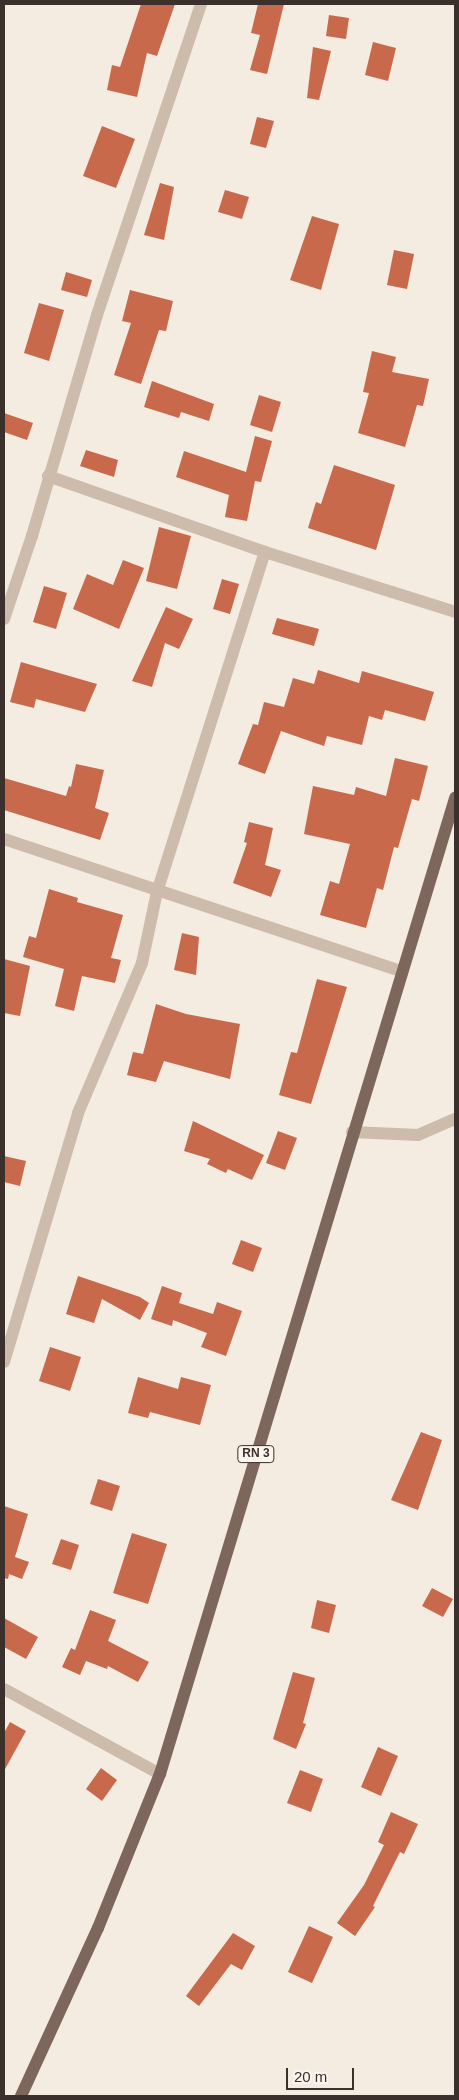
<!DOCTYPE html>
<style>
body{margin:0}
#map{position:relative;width:459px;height:2100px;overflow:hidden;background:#f4ebe1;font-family:Arial,sans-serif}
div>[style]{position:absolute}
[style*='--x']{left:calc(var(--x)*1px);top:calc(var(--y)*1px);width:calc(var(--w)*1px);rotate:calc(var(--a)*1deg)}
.building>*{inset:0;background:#c8694b}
.minor>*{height:12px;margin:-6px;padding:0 6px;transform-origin:6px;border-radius:6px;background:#cdbbac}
.major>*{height:12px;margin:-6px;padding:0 6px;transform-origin:6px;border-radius:6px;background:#7d675c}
span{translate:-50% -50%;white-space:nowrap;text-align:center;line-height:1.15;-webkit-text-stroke:4.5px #fbf5ee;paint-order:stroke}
.shield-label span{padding:1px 4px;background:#fbf5ee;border:1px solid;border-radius:4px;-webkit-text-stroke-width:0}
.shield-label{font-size:12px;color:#3b302b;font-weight:700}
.frame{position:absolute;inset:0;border:5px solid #3b302b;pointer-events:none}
.scale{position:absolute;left:286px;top:2068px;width:68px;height:22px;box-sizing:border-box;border:2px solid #3b302b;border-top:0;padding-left:6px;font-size:15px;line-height:18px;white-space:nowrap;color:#3b302b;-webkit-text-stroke:4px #fbf5ee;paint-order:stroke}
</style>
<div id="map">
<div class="building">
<div style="clip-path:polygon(141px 4px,175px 4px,157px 56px,147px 53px,137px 97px,107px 90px,112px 65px,120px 67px)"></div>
<div style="clip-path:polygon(258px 4px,284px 4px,267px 74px,250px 70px,260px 35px,251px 33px)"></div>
<div style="clip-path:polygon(329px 15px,349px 18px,346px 39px,326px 36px)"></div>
<div style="clip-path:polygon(373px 42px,396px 48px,388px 81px,365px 75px)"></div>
<div style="clip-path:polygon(313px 47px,331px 51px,319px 100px,307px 98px)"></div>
<div style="clip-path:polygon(257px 117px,274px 121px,266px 148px,250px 144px)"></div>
<div style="clip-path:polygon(102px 126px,135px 139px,116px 188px,83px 176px)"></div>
<div style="clip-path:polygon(160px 183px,174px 187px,164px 240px,144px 235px)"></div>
<div style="clip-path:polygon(225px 190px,249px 197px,242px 219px,218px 212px)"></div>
<div style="clip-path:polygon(312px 216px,339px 224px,321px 290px,290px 280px)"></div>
<div style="clip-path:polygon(394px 250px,414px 254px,407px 289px,387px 285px)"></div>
<div style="clip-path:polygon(66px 272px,92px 280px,87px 297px,61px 290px)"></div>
<div style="clip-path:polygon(130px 290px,173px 301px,166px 331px,159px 330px,141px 384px,114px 375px,131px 323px,122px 321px)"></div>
<div style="clip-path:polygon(39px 303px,64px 310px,49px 361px,24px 353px)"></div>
<div style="clip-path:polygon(372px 351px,396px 357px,392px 372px,429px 379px,423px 406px,417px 405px,405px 447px,358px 433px,369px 393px,363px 392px)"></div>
<div style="clip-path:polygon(152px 381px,214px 404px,209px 421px,181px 412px,179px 418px,144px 407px)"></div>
<div style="clip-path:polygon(259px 395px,281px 402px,272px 432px,250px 425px)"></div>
<div style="clip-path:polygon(4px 413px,33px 423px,27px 440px,4px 432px)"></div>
<div style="clip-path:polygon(255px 436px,272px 441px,261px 482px,255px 481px,247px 521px,225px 517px,229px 495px,176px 477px,184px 451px,246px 472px)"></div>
<div style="clip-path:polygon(86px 450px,118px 460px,114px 477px,80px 466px)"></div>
<div style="clip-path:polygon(334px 465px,395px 485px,376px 550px,308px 528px,316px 502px,321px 504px)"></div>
<div style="clip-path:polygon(159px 527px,191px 536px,177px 589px,146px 581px)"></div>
<div style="clip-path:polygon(123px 560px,144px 568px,119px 629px,73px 609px,87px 574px,113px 585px)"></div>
<div style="clip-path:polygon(222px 579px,239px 584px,230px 614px,213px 609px)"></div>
<div style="clip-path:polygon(44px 586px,67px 593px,56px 629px,33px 622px)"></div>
<div style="clip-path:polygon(166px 607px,193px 619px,179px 649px,165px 643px,152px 687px,132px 681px)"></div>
<div style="clip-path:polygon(277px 618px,319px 629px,314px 646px,272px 634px)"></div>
<div style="clip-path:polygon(21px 662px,97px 684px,85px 712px,36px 699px,34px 708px,10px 702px)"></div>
<div style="clip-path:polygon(318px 670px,359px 683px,362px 671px,434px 692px,425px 721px,385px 710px,382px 720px,369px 716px,362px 745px,327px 736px,324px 746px,281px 731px,265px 774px,238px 764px,253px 724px,258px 725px,264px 702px,284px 707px,293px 678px,314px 684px)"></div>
<div style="clip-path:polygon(395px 758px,428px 766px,419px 801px,412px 799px,398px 848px,394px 847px,383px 890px,377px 888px,366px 928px,320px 915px,330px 881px,339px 884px,350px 844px,304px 834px,313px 786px,354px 795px,356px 787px,386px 796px)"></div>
<div style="clip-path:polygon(76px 764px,104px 770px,95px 808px,109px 813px,100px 840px,4px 810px,4px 778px,66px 796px,69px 786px,71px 787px)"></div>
<div style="clip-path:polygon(249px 822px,273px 828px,265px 865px,281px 870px,271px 897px,233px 883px,247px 843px,244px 842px)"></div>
<div style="clip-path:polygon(49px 889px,78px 898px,77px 902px,123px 915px,111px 958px,121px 960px,115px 983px,82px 976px,74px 1011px,55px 1006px,64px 969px,23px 957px,29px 936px,36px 938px)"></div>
<div style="clip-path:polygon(182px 933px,199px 937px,196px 975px,174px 970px)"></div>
<div style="clip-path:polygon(4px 959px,30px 966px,20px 1016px,4px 1013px)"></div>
<div style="clip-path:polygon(317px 979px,347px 987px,311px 1104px,279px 1095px,291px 1052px,297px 1053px)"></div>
<div style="clip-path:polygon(156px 1004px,186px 1014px,240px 1024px,230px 1079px,164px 1061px,156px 1082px,127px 1075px,133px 1052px,143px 1054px)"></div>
<div style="clip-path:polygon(193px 1121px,264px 1155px,252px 1180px,228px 1169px,226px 1173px,207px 1164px,210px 1159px,184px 1151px)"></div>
<div style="clip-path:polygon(278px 1131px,297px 1138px,285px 1170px,266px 1163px)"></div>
<div style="clip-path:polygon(4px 1156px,26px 1161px,20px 1186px,4px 1182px)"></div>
<div style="clip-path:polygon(241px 1240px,262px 1248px,253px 1272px,232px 1264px)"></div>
<div style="clip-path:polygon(78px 1276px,140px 1297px,149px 1303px,140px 1320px,102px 1299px,94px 1323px,66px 1314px)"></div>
<div style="clip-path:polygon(162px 1286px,182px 1293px,179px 1303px,213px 1314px,217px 1302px,242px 1311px,226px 1356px,201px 1347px,207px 1333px,173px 1320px,172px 1326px,151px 1319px)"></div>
<div style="clip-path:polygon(50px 1347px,81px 1357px,70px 1391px,39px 1381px)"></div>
<div style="clip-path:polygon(138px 1377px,178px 1389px,181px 1377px,211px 1385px,200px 1425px,150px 1412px,148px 1418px,128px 1413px)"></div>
<div style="clip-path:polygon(421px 1432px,442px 1440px,418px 1510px,391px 1500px)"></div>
<div style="clip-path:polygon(98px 1479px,120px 1486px,112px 1511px,90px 1504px)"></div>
<div style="clip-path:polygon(4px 1506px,28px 1514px,15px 1557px,29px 1562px,22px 1579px,9px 1574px,8px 1579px,4px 1578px)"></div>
<div style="clip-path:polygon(132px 1533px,167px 1544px,148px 1604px,113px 1593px)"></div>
<div style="clip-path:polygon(61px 1539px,79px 1545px,71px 1570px,52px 1564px)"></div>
<div style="clip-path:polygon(432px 1588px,453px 1599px,443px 1617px,422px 1606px)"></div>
<div style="clip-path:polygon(317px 1600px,336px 1605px,329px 1633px,311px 1628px)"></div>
<div style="clip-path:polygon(90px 1610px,116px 1620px,108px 1641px,149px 1662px,138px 1682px,108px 1666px,107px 1669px,86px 1661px,80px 1675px,62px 1667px,71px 1648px,75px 1650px)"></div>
<div style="clip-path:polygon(4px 1618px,38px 1637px,26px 1659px,4px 1647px)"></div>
<div style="clip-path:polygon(293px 1672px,315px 1678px,303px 1723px,306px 1724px,296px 1749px,273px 1739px)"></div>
<div style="clip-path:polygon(10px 1722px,26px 1731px,4px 1771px,4px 1733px)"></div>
<div style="clip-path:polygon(378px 1747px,398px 1756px,381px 1796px,361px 1787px)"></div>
<div style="clip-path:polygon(101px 1768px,117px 1780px,102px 1801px,86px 1789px)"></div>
<div style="clip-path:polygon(300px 1770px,323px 1779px,311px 1812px,287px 1803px)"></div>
<div style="clip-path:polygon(391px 1812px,418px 1824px,404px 1854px,400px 1852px,373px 1906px,375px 1907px,355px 1936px,337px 1923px,364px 1885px,384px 1845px,378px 1842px)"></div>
<div style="clip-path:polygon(309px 1926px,333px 1937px,312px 1983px,288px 1972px)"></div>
<div style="clip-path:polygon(233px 1933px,255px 1946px,242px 1970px,231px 1964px,199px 2006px,186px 1996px)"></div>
</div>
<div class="minor">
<div style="--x:48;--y:476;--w:230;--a:19.3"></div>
<div style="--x:265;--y:552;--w:199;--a:17.5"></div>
<div style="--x:4;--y:619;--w:88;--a:-71.4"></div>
<div style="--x:32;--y:536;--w:230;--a:-73.6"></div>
<div style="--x:97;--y:315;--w:328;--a:-71.5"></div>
<div style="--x:4;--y:839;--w:418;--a:18.4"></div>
<div style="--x:352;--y:1132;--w:66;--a:2.6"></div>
<div style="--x:418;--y:1135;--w:40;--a:-23.4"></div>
<div style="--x:4;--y:1362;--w:260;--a:-73.4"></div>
<div style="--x:78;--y:1113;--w:163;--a:-66.9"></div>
<div style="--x:142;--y:963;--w:73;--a:-78.1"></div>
<div style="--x:157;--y:892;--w:357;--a:-72.4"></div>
<div style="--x:4;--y:1689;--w:178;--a:28.6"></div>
</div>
<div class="major">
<div style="--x:21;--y:2096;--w:185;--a:-65.4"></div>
<div style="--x:98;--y:1928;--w:166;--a:-68.1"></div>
<div style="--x:160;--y:1774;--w:1020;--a:-73.18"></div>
</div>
<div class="shield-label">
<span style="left:256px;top:1454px">RN 3</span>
</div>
<div class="frame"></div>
<div class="scale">20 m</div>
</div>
